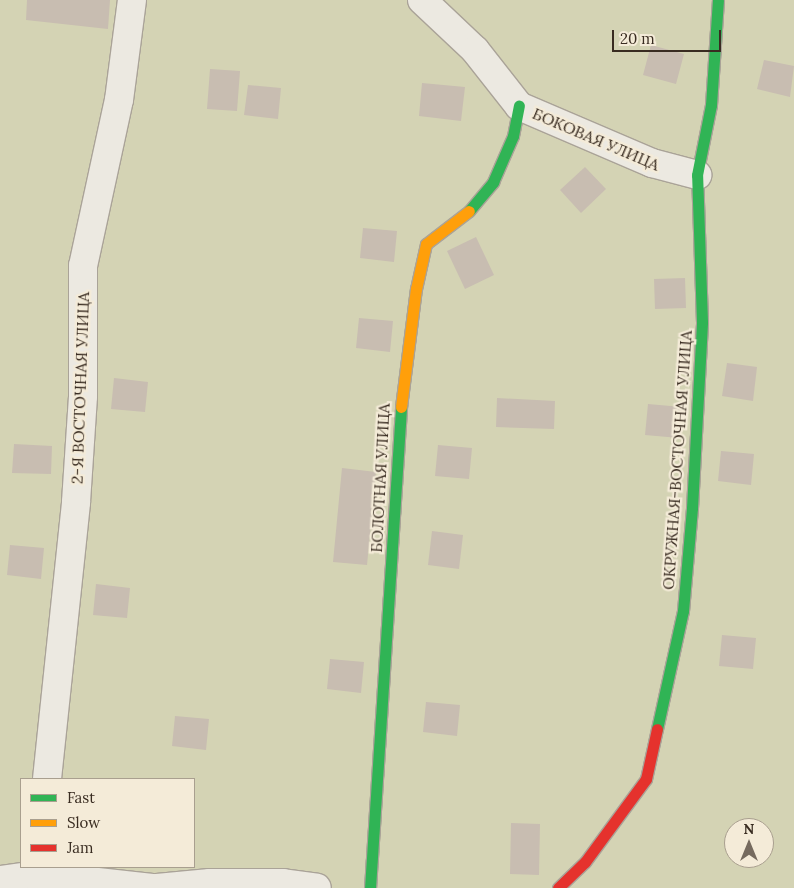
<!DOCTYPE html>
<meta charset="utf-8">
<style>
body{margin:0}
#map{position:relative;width:794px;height:888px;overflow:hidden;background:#e4ddd0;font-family:Lora,serif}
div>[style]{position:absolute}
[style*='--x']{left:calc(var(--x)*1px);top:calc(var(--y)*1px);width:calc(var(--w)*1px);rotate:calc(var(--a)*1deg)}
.green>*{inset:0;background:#d4d3b4}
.building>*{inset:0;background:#c8bdb1}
.roads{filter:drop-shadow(1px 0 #aaa398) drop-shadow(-1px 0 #aaa398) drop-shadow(0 1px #aaa398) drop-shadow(0 -1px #aaa398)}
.street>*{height:28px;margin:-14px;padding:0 14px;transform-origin:14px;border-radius:14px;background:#ece9e1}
.fast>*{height:11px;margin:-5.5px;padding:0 5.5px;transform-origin:5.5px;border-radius:5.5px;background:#30b455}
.slow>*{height:11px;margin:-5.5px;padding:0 5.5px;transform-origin:5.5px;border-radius:5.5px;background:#ff9f0a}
.jam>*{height:11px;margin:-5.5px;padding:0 5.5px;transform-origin:5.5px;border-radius:5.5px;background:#e5322d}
span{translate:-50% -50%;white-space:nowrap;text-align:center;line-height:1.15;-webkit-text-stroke:4.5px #f4ebd8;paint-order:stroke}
.street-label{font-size:16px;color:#392c21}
.legend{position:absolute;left:20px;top:778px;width:175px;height:90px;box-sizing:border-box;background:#f4ebd8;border:1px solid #a99f8f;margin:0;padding:6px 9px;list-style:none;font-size:15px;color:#392c21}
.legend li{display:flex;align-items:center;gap:10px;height:25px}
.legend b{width:25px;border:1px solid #a99f8f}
.north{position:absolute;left:724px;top:818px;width:50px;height:50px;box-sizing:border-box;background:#f4ebd8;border:1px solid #a99f8f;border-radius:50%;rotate:0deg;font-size:14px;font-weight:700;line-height:20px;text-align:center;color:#392c21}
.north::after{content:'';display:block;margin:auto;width:18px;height:22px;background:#756a5e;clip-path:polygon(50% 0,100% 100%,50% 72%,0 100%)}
.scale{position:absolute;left:612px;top:30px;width:109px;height:22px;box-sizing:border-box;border:2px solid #392c21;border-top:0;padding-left:6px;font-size:15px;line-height:18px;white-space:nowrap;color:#392c21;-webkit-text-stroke:4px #f4ebd8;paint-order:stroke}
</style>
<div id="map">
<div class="green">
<div style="clip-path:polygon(evenodd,0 0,794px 0,794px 888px,0 888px,0 0,21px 779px,194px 779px,194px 867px,21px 867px,21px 779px,0 0,734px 828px,764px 828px,764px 858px,734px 858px,734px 828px)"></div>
</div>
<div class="building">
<div style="clip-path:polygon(27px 0,110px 0,108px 29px,26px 20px)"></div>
<div style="clip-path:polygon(651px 45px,684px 54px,676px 84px,643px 75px)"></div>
<div style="clip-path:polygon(764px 60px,794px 66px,790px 97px,757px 89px)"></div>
<div style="clip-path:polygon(210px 69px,240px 71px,237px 111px,207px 109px)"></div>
<div style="clip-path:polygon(422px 83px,465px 87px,461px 121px,419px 116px)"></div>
<div style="clip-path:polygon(248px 85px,281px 88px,278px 119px,244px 115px)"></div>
<div style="clip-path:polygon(585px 167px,606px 189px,581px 213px,560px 190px)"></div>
<div style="clip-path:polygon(363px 228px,397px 231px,394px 262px,360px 258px)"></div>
<div style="clip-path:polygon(476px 237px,494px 275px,465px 289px,447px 251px)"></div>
<div style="clip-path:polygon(685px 278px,686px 308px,655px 309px,654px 279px)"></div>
<div style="clip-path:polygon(359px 318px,393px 321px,390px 352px,356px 348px)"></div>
<div style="clip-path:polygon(727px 363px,757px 367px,753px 401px,722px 396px)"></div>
<div style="clip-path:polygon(114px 378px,148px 382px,145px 412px,111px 409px)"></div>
<div style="clip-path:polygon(497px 398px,555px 401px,554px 429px,496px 427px)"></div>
<div style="clip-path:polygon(648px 404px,682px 407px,679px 438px,645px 435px)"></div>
<div style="clip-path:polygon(14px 444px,52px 446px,51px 474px,12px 473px)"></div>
<div style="clip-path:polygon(438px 445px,472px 448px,469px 479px,435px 476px)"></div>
<div style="clip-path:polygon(721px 451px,754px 454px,751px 485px,718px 481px)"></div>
<div style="clip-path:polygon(342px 468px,376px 472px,367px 565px,333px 562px)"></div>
<div style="clip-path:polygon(432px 531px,463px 535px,459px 569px,428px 565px)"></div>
<div style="clip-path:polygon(10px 545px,44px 548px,41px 579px,7px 575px)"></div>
<div style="clip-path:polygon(96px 584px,130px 588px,127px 618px,93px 615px)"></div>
<div style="clip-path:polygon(722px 635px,756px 638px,753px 669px,719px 666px)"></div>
<div style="clip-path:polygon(330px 659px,364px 662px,361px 693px,327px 689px)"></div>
<div style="clip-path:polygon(426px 702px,460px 705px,457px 736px,423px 732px)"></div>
<div style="clip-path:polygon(175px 716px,209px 719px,206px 750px,172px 746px)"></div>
<div style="clip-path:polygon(511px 823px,540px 824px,539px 875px,510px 874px)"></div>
</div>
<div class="roads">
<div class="street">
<div style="--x:422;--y:0;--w:73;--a:43.3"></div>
<div style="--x:475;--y:50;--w:71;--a:51.8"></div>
<div style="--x:519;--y:106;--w:145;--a:23.2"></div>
<div style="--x:652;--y:163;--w:47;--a:14.9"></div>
<div style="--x:47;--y:779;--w:279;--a:-84"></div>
<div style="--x:76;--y:502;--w:106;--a:-86.2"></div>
<div style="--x:83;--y:396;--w:130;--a:-90"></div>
<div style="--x:83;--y:266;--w:170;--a:-77.8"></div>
<div style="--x:119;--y:100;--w:101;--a:-82.6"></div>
<div style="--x:0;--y:880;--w:34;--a:-8"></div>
<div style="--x:34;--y:875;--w:121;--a:6.2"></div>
<div style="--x:157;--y:888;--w:53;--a:-5.4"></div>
<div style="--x:210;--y:883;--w:73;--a:0"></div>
<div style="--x:283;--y:883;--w:34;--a:8"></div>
</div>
<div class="fast">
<div style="--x:469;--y:211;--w:38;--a:-50"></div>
<div style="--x:493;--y:182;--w:50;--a:-66.5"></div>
<div style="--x:513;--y:136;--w:31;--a:-79"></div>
<div style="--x:657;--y:729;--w:121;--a:-77.6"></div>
<div style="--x:683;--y:611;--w:103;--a:-85"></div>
<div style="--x:692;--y:508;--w:186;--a:-86.9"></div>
<div style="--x:702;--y:322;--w:147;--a:-91.9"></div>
<div style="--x:697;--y:175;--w:71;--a:-78.7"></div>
<div style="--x:711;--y:105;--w:105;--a:-86.2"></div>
<div style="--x:370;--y:888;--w:482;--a:-86.3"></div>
</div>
<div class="slow">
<div style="--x:401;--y:407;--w:119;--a:-82.8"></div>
<div style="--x:416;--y:289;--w:46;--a:-77.5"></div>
<div style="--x:426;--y:244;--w:54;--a:-37.5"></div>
</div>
<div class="jam">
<div style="--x:558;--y:888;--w:37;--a:-44"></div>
<div style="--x:585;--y:862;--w:103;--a:-53.7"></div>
<div style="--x:646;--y:779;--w:51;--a:-77.6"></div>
</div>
</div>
<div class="street-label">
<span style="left:596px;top:139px;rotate:23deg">БОКОВАЯ УЛИЦА</span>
<span style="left:80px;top:388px;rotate:-88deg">2-Я ВОСТОЧНАЯ УЛИЦА</span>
<span style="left:677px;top:460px;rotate:-86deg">ОКРУЖНАЯ-ВОСТОЧНАЯ УЛИЦА</span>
<span style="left:380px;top:478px;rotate:-87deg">БОЛОТНАЯ УЛИЦА</span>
</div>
<ul class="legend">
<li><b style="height:6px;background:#30b455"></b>Fast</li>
<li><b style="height:6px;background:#ff9f0a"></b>Slow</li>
<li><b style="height:6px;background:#e5322d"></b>Jam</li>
</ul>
<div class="north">N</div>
<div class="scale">20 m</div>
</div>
